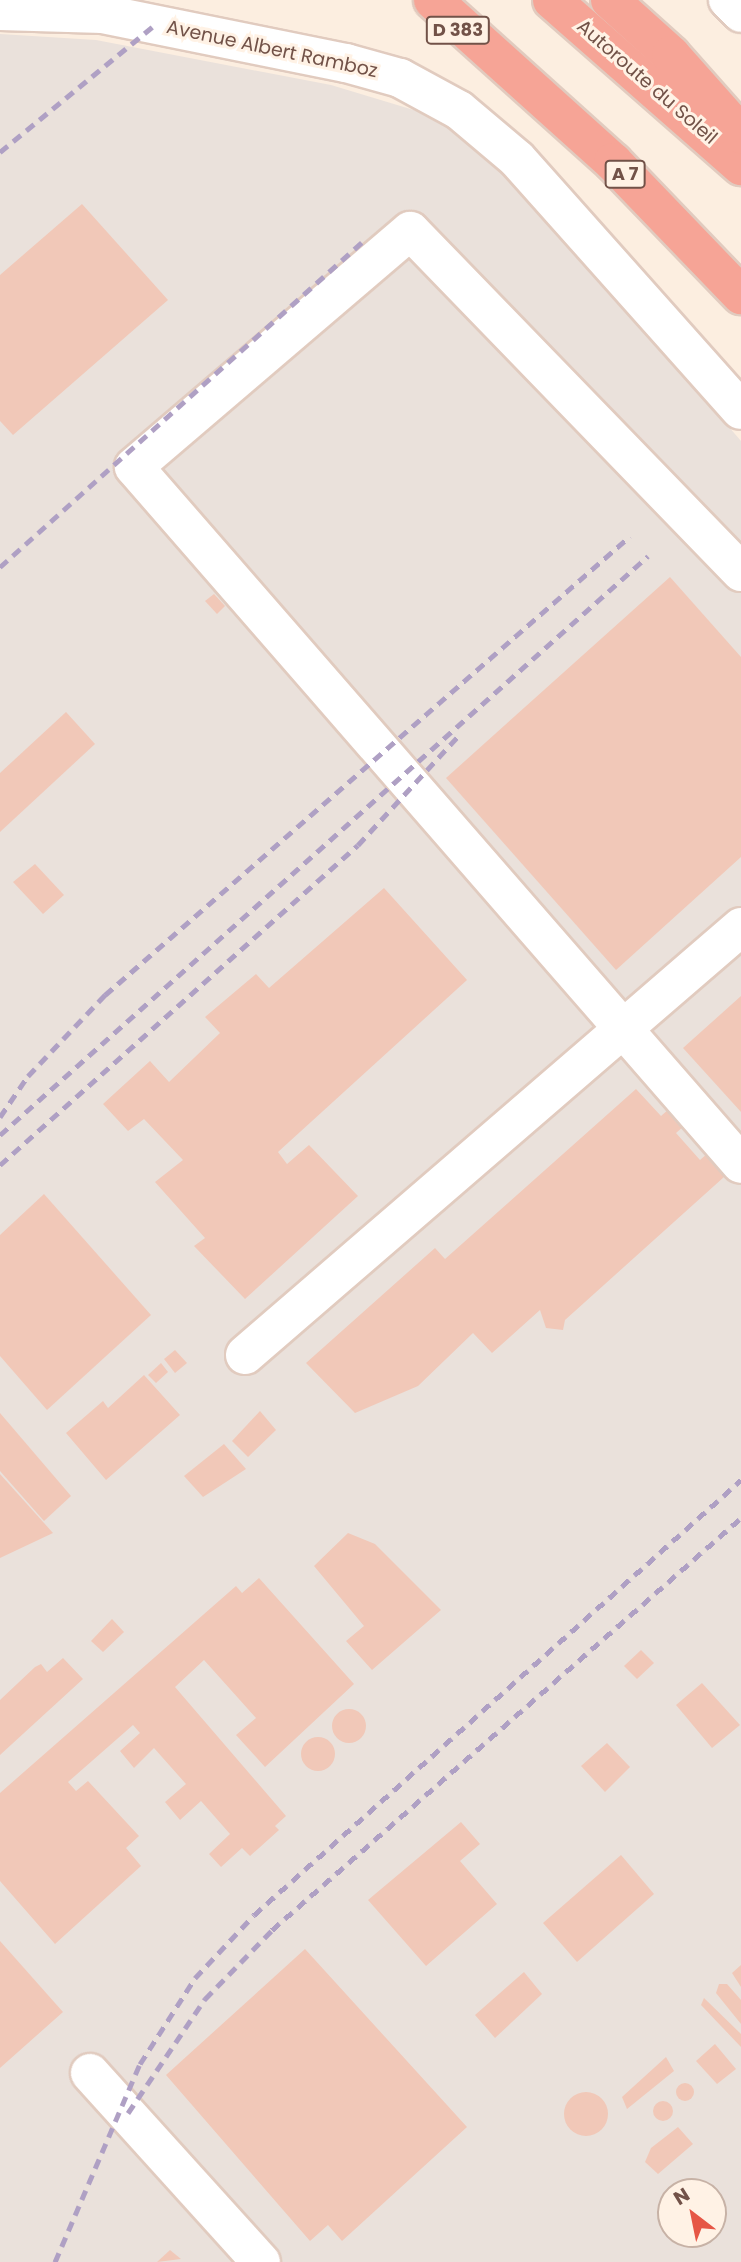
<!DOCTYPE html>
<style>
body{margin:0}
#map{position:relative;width:741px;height:2262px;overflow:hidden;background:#fceee0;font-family:Poppins,sans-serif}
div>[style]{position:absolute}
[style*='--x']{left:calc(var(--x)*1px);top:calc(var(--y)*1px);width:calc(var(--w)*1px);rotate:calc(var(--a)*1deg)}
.industrial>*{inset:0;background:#eae1db}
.building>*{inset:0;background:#f1c8b8}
.round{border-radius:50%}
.roads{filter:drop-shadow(2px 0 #e1cbbf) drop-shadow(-2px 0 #e1cbbf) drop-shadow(0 2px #e1cbbf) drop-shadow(0 -2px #e1cbbf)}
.minor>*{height:38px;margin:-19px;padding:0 19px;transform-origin:19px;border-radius:19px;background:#fff}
.highway>*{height:38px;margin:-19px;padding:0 19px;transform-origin:19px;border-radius:19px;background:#f6a496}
.rail>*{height:5px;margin-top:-2.5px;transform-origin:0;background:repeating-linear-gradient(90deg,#afa0c4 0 10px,transparent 0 17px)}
span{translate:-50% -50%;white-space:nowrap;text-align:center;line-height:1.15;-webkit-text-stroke:6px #fff2e5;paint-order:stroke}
.shield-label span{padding:2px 5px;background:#fff2e5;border:2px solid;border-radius:5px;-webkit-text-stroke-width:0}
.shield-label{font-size:18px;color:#725248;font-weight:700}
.street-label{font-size:19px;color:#725248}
.north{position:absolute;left:657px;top:2178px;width:70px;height:70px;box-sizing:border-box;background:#fff2e5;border:2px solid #c7b2a6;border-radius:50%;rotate:328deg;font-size:19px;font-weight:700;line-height:28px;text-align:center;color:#725248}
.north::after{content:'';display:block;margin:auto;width:24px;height:32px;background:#e65645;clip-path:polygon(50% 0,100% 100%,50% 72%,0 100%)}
</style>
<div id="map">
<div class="industrial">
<div style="clip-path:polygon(evenodd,0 34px,96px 40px,331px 85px,427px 114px,509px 171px,741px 441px,741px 2262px,0 2262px,0 34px,671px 2192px,713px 2192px,713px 2234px,671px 2234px,671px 2192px)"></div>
</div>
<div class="building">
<div style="clip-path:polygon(82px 204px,168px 300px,13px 435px,0 421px,0 275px)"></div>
<div style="clip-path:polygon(670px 577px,741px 657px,741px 857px,616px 970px,446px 778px)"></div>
<div style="clip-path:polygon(214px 594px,225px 606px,217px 614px,205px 601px)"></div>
<div style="clip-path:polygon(66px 712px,95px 744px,0 832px,0 773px)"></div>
<div style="clip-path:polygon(35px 864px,64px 895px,43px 914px,13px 882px)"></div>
<div style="clip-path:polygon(384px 888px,467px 980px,278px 1152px,287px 1164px,309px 1145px,358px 1196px,245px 1299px,194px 1246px,205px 1238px,155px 1182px,183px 1160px,144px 1119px,128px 1131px,103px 1104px,150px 1061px,169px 1082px,220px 1033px,205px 1017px,256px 974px,269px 988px)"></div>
<div style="clip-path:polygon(741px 996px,741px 1112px,683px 1048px)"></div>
<div style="clip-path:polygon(636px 1089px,661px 1116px,669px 1109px,684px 1126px,676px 1133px,700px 1160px,715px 1147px,734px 1168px,565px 1320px,563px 1330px,546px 1328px,540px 1310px,492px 1353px,473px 1333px,418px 1386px,355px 1413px,306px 1363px,435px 1248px,445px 1259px)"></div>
<div style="clip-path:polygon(44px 1194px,151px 1315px,47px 1410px,0 1356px,0 1235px)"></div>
<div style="clip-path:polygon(175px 1350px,187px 1363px,175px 1373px,164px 1359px)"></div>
<div style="clip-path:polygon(161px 1363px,168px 1372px,156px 1383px,148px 1375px)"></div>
<div style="clip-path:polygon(144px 1375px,180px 1415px,106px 1480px,66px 1433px,103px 1401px,108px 1408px)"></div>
<div style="clip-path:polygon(260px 1411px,276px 1430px,248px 1457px,232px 1441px)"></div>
<div style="clip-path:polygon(0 1413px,71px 1496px,44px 1521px,0 1471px)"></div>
<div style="clip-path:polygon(224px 1444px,246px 1469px,203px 1497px,184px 1476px)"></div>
<div style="clip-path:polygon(0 1474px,53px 1533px,0 1558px)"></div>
<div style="clip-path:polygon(348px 1533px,375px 1544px,441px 1610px,372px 1670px,346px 1641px,364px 1626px,314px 1566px)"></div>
<div style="clip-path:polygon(259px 1578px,354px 1684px,265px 1767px,236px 1735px,256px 1718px,204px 1660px,175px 1687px,286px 1816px,275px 1826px,279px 1830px,250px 1856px,242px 1848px,221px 1867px,209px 1854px,230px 1834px,201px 1801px,180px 1820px,165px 1802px,186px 1784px,154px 1748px,134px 1768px,120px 1751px,140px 1733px,133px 1725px,68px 1782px,76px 1791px,88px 1781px,139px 1836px,126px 1848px,141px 1866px,55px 1944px,0 1881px,0 1793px,236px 1586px,242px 1593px)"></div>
<div style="clip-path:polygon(112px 1619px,124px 1632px,103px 1652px,91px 1641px)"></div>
<div style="clip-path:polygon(641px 1650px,654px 1663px,637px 1679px,624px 1666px)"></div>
<div style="clip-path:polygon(63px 1658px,83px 1679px,0 1755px,0 1700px,35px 1667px,41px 1664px,47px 1672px)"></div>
<div style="clip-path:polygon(702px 1683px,740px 1725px,712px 1748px,676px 1705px)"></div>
<div class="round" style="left:332px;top:1709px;width:34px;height:34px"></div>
<div class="round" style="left:301px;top:1737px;width:34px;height:34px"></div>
<div style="clip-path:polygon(607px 1743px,630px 1767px,605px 1792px,581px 1766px)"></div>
<div style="clip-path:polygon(461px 1822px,480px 1844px,460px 1861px,497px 1904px,426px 1966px,368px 1900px)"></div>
<div style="clip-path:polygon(621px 1855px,654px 1894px,577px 1962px,543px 1923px)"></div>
<div style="clip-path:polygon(0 1941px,63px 2012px,0 2068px)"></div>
<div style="clip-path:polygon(305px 1949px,467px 2127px,342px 2241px,328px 2225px,310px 2241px,166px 2075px)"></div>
<div style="clip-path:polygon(741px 1965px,741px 1987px,732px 1973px)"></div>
<div style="clip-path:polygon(524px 1972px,542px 1994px,495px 2038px,475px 2015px)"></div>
<div style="clip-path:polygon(719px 1984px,727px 1984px,741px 2000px,741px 2024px,716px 1993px)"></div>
<div style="clip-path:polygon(704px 1998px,741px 2034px,741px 2047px,701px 2005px)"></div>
<div style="clip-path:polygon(715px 2044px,736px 2069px,717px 2084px,696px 2061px)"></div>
<div style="clip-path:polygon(666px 2057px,674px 2071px,627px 2109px,622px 2097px)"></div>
<div class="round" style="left:676px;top:2083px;width:18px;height:18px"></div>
<div class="round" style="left:564px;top:2092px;width:44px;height:44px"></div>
<div class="round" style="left:653px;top:2101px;width:20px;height:20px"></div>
<div style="clip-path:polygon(678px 2127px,693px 2144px,658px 2174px,645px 2162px,651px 2148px)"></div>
<div style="clip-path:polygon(170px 2250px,181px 2259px,157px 2262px)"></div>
</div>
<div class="roads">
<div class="minor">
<div style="--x:728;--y:0;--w:18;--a:45"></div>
<div style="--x:0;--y:11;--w:103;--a:1.7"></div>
<div style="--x:103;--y:14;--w:248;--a:11.4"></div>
<div style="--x:346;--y:63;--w:56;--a:15.5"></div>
<div style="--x:400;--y:78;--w:67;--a:28.5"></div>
<div style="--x:459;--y:110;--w:76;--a:40.2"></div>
<div style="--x:517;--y:159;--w:336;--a:48.3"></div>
<div style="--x:741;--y:572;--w:475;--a:-134.1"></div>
<div style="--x:410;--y:231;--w:363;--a:139.5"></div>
<div style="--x:134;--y:467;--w:924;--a:48.95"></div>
<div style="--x:245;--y:1355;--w:655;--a:-40.79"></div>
<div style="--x:90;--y:2073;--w:255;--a:47.9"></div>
</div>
<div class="highway">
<div style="--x:433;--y:0;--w:242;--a:42"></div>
<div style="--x:613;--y:162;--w:185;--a:46.1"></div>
<div style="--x:552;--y:0;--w:252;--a:41.3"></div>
<div style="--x:610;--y:0;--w:82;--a:42"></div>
<div style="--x:671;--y:55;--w:106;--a:48.5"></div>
</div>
</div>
<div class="rail">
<div style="--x:0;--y:152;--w:202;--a:-39.4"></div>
<div style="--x:0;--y:567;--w:489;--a:-41.9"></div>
<div style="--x:0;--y:1117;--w:50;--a:-55.7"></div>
<div style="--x:28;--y:1076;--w:112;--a:-46.5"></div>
<div style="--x:105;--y:995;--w:697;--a:-41.16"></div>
<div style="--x:0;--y:1135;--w:869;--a:-41.78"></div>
<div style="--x:0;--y:1165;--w:480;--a:-41.8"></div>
<div style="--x:358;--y:845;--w:149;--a:-47.4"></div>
<div style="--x:128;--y:2113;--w:138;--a:-56"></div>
<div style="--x:205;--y:1999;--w:96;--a:-45.8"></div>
<div style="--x:272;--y:1930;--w:624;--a:-41.3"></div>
<div style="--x:55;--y:2262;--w:215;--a:-66.8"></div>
<div style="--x:140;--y:2064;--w:102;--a:-57.4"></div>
<div style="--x:195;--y:1978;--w:86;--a:-46.9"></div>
<div style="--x:254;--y:1915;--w:653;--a:-41.77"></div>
</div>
<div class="shield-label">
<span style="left:458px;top:30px">D 383</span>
<span style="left:625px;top:174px">A 7</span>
</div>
<div class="street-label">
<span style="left:272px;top:49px;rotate:12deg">Avenue Albert Ramboz</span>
<span style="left:647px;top:82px;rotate:41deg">Autoroute du Soleil</span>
</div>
<div class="north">N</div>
</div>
